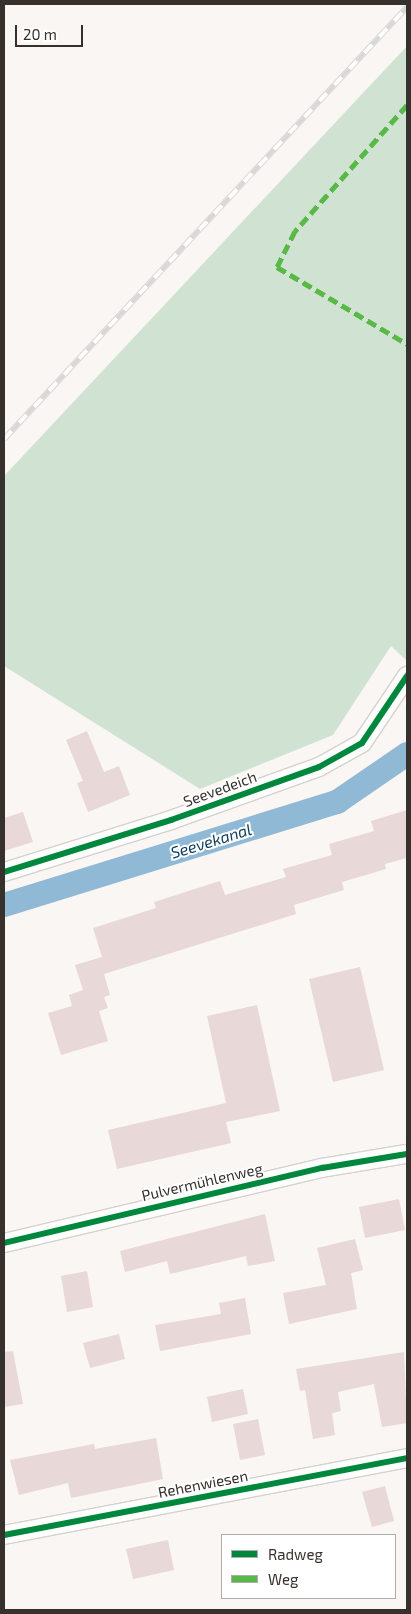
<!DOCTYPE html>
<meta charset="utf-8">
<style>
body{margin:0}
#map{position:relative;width:411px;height:1614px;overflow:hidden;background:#faf6f3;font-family:"Exo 2",sans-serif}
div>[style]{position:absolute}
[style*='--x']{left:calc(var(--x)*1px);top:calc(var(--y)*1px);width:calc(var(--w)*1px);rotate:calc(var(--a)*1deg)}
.green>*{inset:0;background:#d0e3d2}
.canal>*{height:24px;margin:-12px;padding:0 12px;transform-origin:12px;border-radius:12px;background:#90b9d5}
.building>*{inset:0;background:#e8d8d7}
.roads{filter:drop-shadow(1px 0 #d5d1ce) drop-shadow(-1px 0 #d5d1ce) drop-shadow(0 1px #d5d1ce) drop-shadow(0 -1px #d5d1ce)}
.minor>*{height:18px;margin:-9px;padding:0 9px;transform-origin:9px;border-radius:9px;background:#fefefd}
.rail>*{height:5.5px;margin-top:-2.75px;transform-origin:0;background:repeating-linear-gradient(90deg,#fff 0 11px,#dad8d7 0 22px);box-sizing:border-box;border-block:1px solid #dad8d7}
.quiet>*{height:5px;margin-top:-2.5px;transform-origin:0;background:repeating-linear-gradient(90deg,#58b947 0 10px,transparent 0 15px)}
.cycleway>*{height:6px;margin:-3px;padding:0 3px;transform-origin:3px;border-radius:3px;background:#00873e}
span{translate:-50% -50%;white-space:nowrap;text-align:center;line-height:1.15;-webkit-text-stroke:4px #fff;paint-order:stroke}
.street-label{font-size:15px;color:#36312d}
.water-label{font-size:16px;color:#0d3e5b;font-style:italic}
.frame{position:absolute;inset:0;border:5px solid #36312d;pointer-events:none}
.legend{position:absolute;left:221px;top:1534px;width:175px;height:65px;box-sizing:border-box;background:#fff;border:1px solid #afadab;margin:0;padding:6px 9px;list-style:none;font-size:15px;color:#36312d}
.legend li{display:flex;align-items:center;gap:10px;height:25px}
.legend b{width:25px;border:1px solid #afadab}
.scale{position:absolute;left:15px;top:25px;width:68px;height:22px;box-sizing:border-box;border:2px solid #36312d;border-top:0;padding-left:6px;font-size:15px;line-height:18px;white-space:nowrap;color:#36312d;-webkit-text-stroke:4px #fff;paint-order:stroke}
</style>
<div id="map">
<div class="green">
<div style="clip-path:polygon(407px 46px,407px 661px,391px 646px,333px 735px,200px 789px,4px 666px,4px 476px)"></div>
</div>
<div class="canal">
<div style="--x:4;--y:905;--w:349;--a:-17.2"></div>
<div style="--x:337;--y:802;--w:85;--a:-34.4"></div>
</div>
<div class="building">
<div style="clip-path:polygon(87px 731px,104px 772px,119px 766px,130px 795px,88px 812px,77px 783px,83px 781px,66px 740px)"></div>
<div style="clip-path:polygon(407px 810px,407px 858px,385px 864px,386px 869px,342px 882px,344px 890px,294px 905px,296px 914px,104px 974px,110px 995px,104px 997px,108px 1008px,99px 1011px,108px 1041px,61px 1055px,48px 1013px,72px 1006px,69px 995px,83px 990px,75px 965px,102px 957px,93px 928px,156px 908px,154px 902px,220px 881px,225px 895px,286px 877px,283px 869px,332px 855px,329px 844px,374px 831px,371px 821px)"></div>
<div style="clip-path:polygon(23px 812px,33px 842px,4px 851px,4px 818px)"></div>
<div style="clip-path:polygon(360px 967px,384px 1070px,333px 1082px,309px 979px)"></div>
<div style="clip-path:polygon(257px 1005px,280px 1111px,226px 1122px,231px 1143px,117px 1169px,108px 1130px,226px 1103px,207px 1016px)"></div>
<div style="clip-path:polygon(399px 1199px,405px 1230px,365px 1238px,359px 1207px)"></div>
<div style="clip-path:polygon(265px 1214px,275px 1261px,248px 1266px,246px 1256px,170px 1274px,167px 1261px,125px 1272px,120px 1251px)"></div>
<div style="clip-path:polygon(355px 1239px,363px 1270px,351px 1273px,357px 1309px,289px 1324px,283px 1293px,326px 1285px,317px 1248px)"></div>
<div style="clip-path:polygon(87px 1271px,93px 1307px,67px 1312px,61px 1276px)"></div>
<div style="clip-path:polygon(245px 1298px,251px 1334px,160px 1351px,155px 1325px,221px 1314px,219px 1303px)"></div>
<div style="clip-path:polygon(119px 1334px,125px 1359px,90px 1368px,83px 1343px)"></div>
<div style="clip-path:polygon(13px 1351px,23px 1404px,4px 1407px,4px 1352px)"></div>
<div style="clip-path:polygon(404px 1352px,407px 1423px,382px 1427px,374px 1384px,338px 1392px,341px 1411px,332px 1413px,335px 1435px,313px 1439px,305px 1390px,300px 1391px,296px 1369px)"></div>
<div style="clip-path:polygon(243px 1389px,248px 1414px,212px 1422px,207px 1397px)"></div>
<div style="clip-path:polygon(258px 1419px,265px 1455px,240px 1460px,233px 1424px)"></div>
<div style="clip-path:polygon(156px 1438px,163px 1479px,71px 1498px,68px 1483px,19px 1495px,10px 1460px,94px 1444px,95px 1449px)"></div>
<div style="clip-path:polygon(385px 1486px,394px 1521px,372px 1527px,362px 1492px)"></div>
<div style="clip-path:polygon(168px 1540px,174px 1570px,133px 1579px,126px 1549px)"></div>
</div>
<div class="roads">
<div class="minor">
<div style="--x:4;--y:872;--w:175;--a:-17.3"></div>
<div style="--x:171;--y:820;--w:157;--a:-19.7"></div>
<div style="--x:319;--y:767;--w:49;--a:-29.2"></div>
<div style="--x:362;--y:743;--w:81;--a:-56.1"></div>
<div style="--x:4;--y:1243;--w:327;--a:-13.3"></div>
<div style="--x:322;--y:1168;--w:86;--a:-9.4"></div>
<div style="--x:4;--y:1535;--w:410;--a:-10.8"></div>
</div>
</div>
<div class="rail">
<div style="--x:4;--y:439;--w:591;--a:-46.99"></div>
</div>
<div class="quiet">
<div style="--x:407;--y:105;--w:169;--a:131.6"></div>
<div style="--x:295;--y:231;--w:40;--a:116.6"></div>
<div style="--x:277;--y:267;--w:151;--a:30.6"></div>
</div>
<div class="cycleway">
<div style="--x:4;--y:872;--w:175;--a:-17.3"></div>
<div style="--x:171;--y:820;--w:157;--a:-19.7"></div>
<div style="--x:319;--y:767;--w:49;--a:-29.2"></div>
<div style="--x:362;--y:743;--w:81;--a:-56.1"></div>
<div style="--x:4;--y:1243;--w:327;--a:-13.3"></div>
<div style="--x:322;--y:1168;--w:86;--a:-9.4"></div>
<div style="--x:4;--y:1535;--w:410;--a:-10.8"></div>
</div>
<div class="street-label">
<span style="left:220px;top:789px;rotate:-20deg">Seevedeich</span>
<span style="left:202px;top:1182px;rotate:-13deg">Pulvermühlenweg</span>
<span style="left:203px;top:1484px;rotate:-11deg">Rehenwiesen</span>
</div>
<div class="water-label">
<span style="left:211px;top:841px;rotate:-17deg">Seevekanal</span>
</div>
<div class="frame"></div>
<ul class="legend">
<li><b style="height:6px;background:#00873e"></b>Radweg</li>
<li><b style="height:6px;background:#58b947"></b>Weg</li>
</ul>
<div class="scale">20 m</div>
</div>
